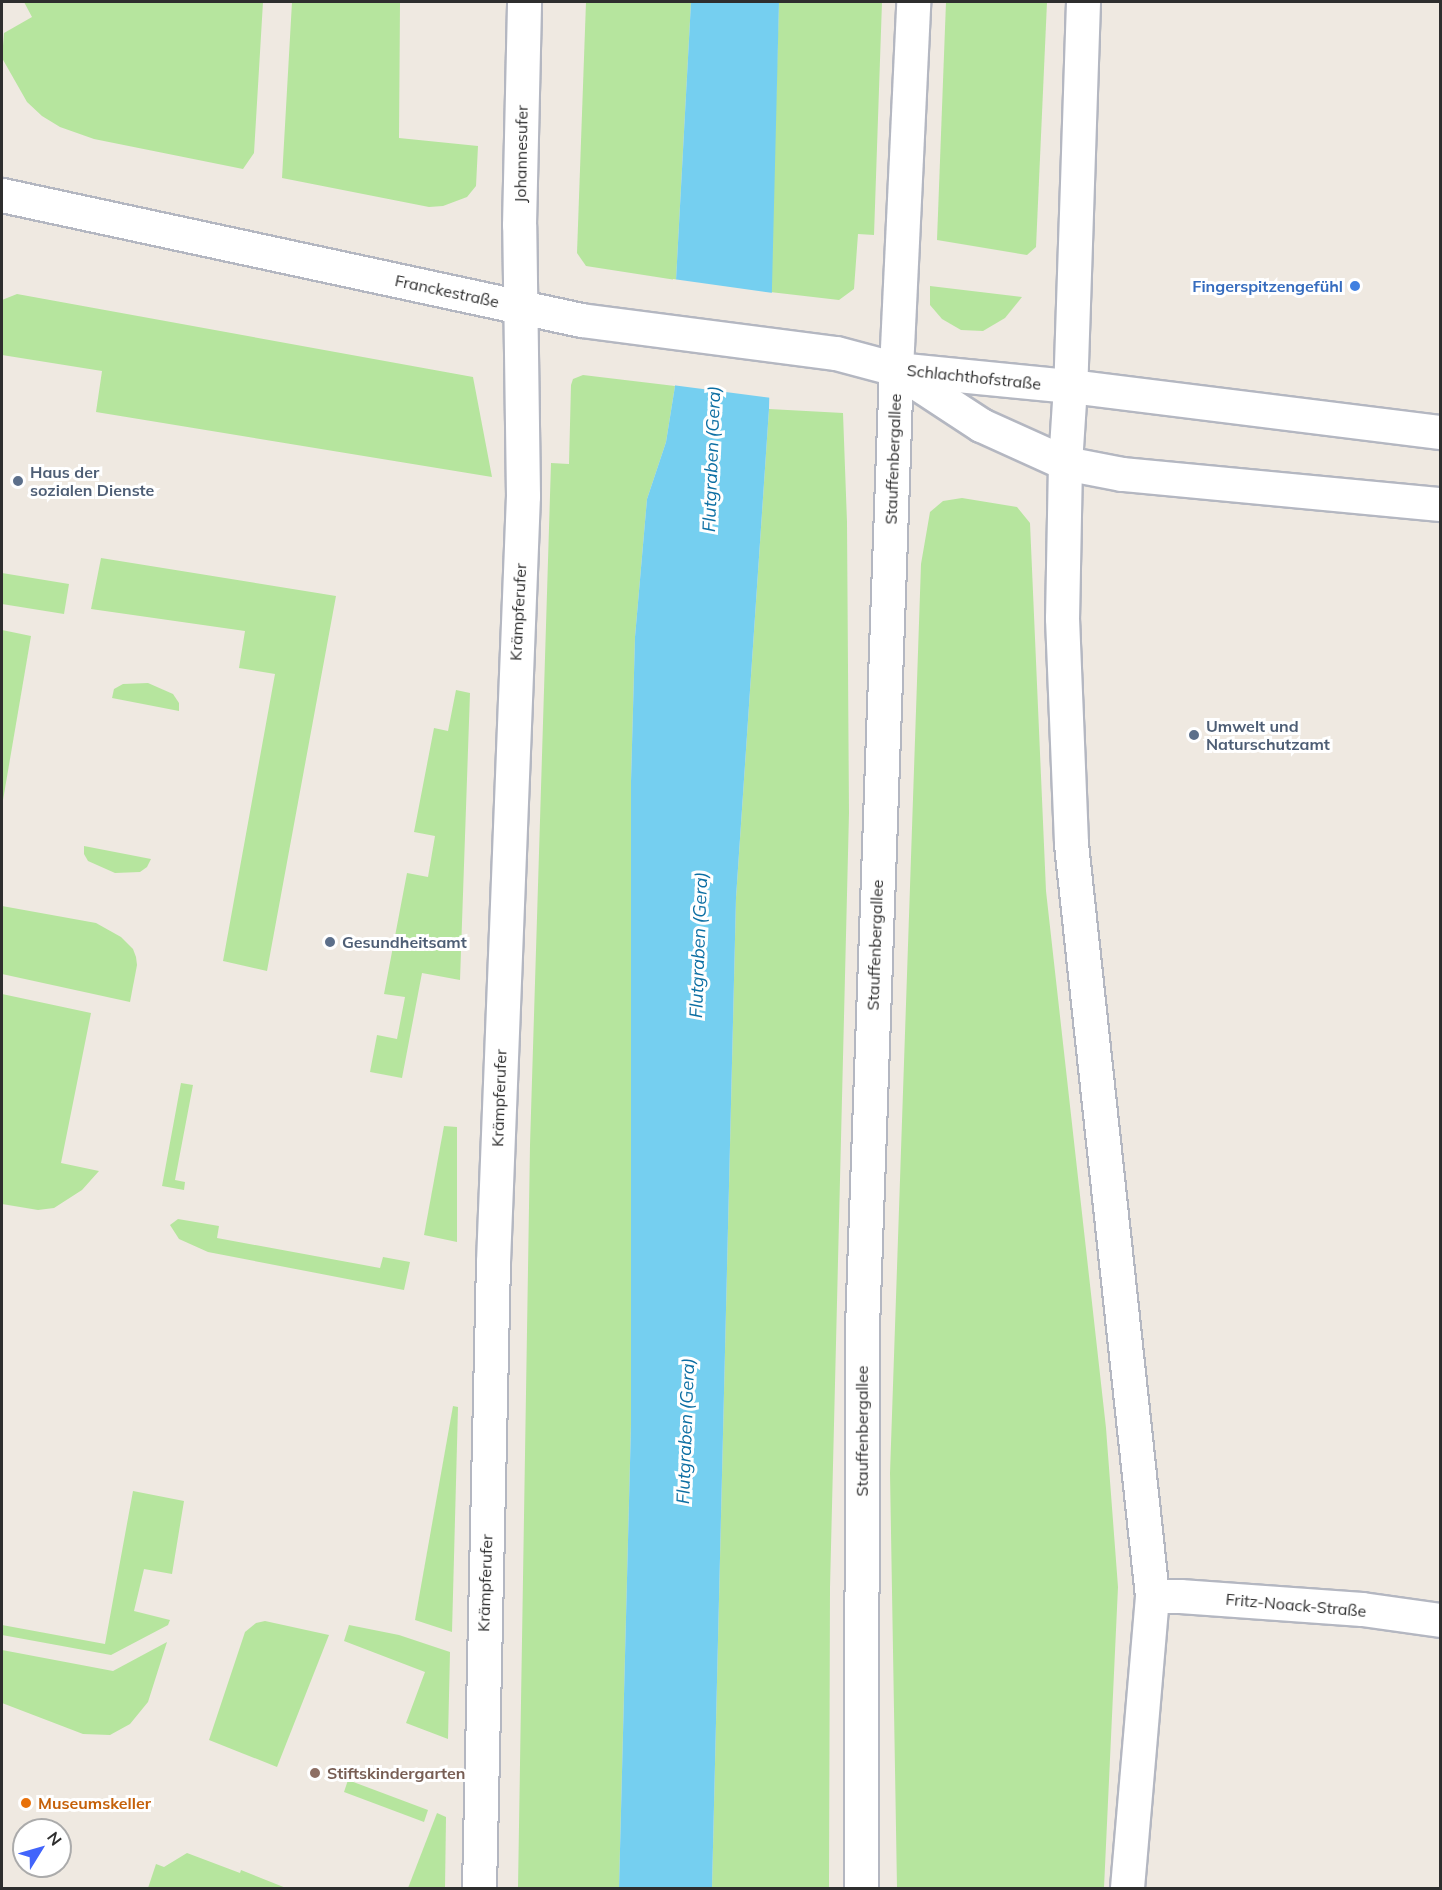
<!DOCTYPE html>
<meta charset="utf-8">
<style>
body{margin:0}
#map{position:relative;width:1442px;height:1890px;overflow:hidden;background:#efe9e1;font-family:Mulish,sans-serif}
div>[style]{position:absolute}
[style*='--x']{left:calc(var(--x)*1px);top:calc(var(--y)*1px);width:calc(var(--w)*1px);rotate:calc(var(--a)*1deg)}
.green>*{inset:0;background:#b6e59e}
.water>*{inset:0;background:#75cff0}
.pier>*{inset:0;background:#efe9e1}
.roads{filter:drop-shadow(2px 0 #b4b7c1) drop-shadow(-2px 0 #b4b7c1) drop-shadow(0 2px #b4b7c1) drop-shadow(0 -2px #b4b7c1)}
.street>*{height:33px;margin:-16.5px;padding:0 16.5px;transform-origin:16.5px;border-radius:16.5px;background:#fff}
.secondary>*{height:33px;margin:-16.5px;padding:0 16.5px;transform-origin:16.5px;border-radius:16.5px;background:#fff}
.dots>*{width:16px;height:16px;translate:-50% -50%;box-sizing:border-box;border:3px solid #fff;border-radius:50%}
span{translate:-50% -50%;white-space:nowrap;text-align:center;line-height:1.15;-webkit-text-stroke:6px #fff;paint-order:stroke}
.street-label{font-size:16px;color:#2e2e2e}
.shop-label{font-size:16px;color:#366cbe;font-weight:700}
.right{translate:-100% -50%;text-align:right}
.service-label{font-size:16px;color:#4e5e75;font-weight:700}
.left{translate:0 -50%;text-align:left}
.education-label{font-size:16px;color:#785e54;font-weight:700}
.food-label{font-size:16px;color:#c56008;font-weight:700}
.water-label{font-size:18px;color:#0d6fa3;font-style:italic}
.frame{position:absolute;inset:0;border:3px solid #2e2e2e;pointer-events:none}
.north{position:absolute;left:12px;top:1818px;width:60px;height:60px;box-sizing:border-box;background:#fff;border:2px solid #ababab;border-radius:50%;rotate:53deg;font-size:16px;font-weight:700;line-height:24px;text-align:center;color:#2e2e2e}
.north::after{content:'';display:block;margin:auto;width:21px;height:27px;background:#4264fb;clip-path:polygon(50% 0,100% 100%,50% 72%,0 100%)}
</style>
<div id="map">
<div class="green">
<div style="clip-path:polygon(24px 2px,263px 2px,254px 153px,243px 169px,94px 139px,60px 127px,42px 116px,27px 102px,2px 58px,4px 33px,32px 17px)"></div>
<div style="clip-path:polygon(292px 2px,400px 2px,399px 138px,478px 146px,476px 186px,467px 197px,443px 206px,429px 207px,282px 178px)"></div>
<div style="clip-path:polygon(586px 2px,691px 2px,676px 280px,586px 266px,577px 253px)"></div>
<div style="clip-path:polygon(779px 2px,882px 2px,874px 235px,858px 234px,854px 289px,839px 300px,770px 292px)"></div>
<div style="clip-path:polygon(946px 2px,1047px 2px,1036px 247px,1027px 255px,937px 240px)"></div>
<div style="clip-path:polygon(930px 286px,1022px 297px,1005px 318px,983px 331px,961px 330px,942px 319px,930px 305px)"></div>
<div style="clip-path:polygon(17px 294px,473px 377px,492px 477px,96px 412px,102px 371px,2px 355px,2px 300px)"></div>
<div style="clip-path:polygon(583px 375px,675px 386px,666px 442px,647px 499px,635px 637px,631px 781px,631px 1424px,619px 1888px,518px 1888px,530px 1145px,551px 463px,569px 464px,571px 385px,573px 379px)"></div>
<div style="clip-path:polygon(769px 409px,843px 413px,847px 522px,849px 813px,830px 1588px,829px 1888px,712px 1888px,736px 898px)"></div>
<div style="clip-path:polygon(962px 498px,1017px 507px,1030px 523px,1046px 891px,1106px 1428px,1118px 1587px,1104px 1888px,897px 1888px,890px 1473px,921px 564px,930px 512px,943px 501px)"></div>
<div style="clip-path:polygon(101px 558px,336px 596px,267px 971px,223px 961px,275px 674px,239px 668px,245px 631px,91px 609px)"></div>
<div style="clip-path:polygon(2px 573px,69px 584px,64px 614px,2px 604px)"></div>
<div style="clip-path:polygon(2px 630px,31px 636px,2px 806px)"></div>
<div style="clip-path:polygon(148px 683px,173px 694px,179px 703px,179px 711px,112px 698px,114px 689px,123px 684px)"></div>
<div style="clip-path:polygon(456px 690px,470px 693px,460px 980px,422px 973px,402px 1078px,370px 1072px,377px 1035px,397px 1039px,405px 997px,384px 994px,407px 873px,428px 877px,435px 836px,414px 832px,434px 728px,448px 731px)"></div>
<div style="clip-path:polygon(84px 846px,151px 859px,147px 867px,140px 872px,115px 873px,88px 861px,84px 854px)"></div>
<div style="clip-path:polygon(2px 906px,96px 923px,121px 937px,133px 949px,136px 957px,137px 965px,130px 1002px,2px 974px)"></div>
<div style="clip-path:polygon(2px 994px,91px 1013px,61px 1163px,99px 1171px,82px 1190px,54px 1208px,38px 1210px,2px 1204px)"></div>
<div style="clip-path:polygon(181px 1083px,193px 1085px,175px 1180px,185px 1182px,184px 1190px,162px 1186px)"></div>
<div style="clip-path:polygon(444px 1126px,457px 1127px,457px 1242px,424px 1235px)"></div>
<div style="clip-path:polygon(178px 1219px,219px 1226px,217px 1238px,380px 1268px,383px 1257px,410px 1262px,404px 1290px,208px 1252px,179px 1239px,170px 1225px)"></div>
<div style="clip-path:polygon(453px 1406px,458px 1407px,452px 1632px,415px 1620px)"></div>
<div style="clip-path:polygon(133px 1491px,184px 1501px,172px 1574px,144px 1569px,134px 1611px,170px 1620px,168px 1625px,111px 1655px,2px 1635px,2px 1625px,105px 1644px)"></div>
<div style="clip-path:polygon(265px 1621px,329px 1635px,277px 1767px,209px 1740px,245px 1632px,256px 1623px)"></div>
<div style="clip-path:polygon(349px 1625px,399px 1635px,450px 1652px,448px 1739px,406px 1723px,425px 1672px,344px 1641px)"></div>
<div style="clip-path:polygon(167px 1642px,148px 1702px,130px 1724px,110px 1735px,83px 1734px,2px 1703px,2px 1650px,113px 1671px)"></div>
<div style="clip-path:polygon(348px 1780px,428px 1810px,424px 1822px,344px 1792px)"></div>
<div style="clip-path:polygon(437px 1813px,446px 1817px,445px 1888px,408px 1888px)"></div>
<div style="clip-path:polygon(187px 1853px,240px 1873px,241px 1870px,286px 1888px,148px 1888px,156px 1864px,164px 1867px)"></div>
</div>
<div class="water">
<div style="clip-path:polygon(691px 2px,779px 2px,769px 409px,736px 898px,712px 1888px,619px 1888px,631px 1424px,631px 781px,635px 637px,647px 499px,666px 442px,675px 386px,676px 280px)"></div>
</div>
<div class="pier">
<div style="clip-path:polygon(673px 279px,773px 293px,772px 398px,672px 385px)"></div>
</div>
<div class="roads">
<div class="street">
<div style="--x:1152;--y:1596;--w:28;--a:0"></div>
<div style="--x:1180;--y:1596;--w:182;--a:4.1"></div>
<div style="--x:1362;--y:1609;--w:79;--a:8"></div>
<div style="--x:479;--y:1888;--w:626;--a:-88.72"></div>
<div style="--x:493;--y:1262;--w:767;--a:-87.76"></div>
<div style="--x:523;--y:496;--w:271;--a:-90.8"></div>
<div style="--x:519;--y:225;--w:223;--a:-88.7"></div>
</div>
<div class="secondary">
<div style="--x:1083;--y:2;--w:384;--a:91.9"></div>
<div style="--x:1070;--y:386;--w:77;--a:93.7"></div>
<div style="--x:1065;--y:463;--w:155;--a:91.1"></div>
<div style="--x:1062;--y:618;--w:226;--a:87.7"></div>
<div style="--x:1071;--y:844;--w:756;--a:83.85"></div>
<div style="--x:1152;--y:1596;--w:293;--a:94.9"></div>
<div style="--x:2;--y:195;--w:592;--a:12.18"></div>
<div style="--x:581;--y:320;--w:257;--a:7.4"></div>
<div style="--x:836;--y:353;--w:62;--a:14.9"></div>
<div style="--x:896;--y:369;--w:175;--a:5.6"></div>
<div style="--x:1070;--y:386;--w:373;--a:7.1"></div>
<div style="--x:900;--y:372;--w:97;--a:33.2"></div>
<div style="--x:981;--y:425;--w:92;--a:24.3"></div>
<div style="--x:1065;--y:463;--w:58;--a:10.9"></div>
<div style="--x:1122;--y:474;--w:319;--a:5.4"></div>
<div style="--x:861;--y:1888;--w:561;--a:-89.9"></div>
<div style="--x:862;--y:1327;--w:959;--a:-87.97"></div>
<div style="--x:896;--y:369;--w:367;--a:-87.3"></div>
</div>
</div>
<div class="dots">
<div style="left:1355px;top:286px;background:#3f7fe0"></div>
<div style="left:18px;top:481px;background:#5c6f8a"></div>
<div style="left:1194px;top:735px;background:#5c6f8a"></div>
<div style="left:330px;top:942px;background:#5c6f8a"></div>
<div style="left:315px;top:1773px;background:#8d6e63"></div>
<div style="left:26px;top:1803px;background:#e8710a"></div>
</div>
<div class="street-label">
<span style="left:521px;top:154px;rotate:-89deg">Johannesufer</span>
<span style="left:447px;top:291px;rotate:12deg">Franckestraße</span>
<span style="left:974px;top:377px;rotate:6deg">Schlachthofstraße</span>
<span style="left:893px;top:459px;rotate:-88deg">Stauffenbergallee</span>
<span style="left:518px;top:612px;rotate:-87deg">Krämpferufer</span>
<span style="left:875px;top:945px;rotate:-88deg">Stauffenbergallee</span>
<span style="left:499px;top:1098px;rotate:-88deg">Krämpferufer</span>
<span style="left:862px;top:1431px;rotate:-90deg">Stauffenbergallee</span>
<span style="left:485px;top:1583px;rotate:-88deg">Krämpferufer</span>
<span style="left:1296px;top:1605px;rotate:5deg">Fritz-Noack-Straße</span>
</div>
<div class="shop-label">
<span class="right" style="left:1343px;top:286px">Fingerspitzengefühl</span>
</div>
<div class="service-label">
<span class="left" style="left:30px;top:481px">Haus der<br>sozialen Dienste</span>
<span class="left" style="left:1206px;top:735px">Umwelt und<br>Naturschutzamt</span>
<span class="left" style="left:342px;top:942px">Gesundheitsamt</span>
</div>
<div class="education-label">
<span class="left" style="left:327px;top:1773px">Stiftskindergarten</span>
</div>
<div class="food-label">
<span class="left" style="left:38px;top:1803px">Museumskeller</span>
</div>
<div class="water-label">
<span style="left:712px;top:459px;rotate:-88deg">Flutgraben (Gera)</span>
<span style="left:699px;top:945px;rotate:-88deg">Flutgraben (Gera)</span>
<span style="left:686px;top:1431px;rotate:-88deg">Flutgraben (Gera)</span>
</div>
<div class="frame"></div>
<div class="north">N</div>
</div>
